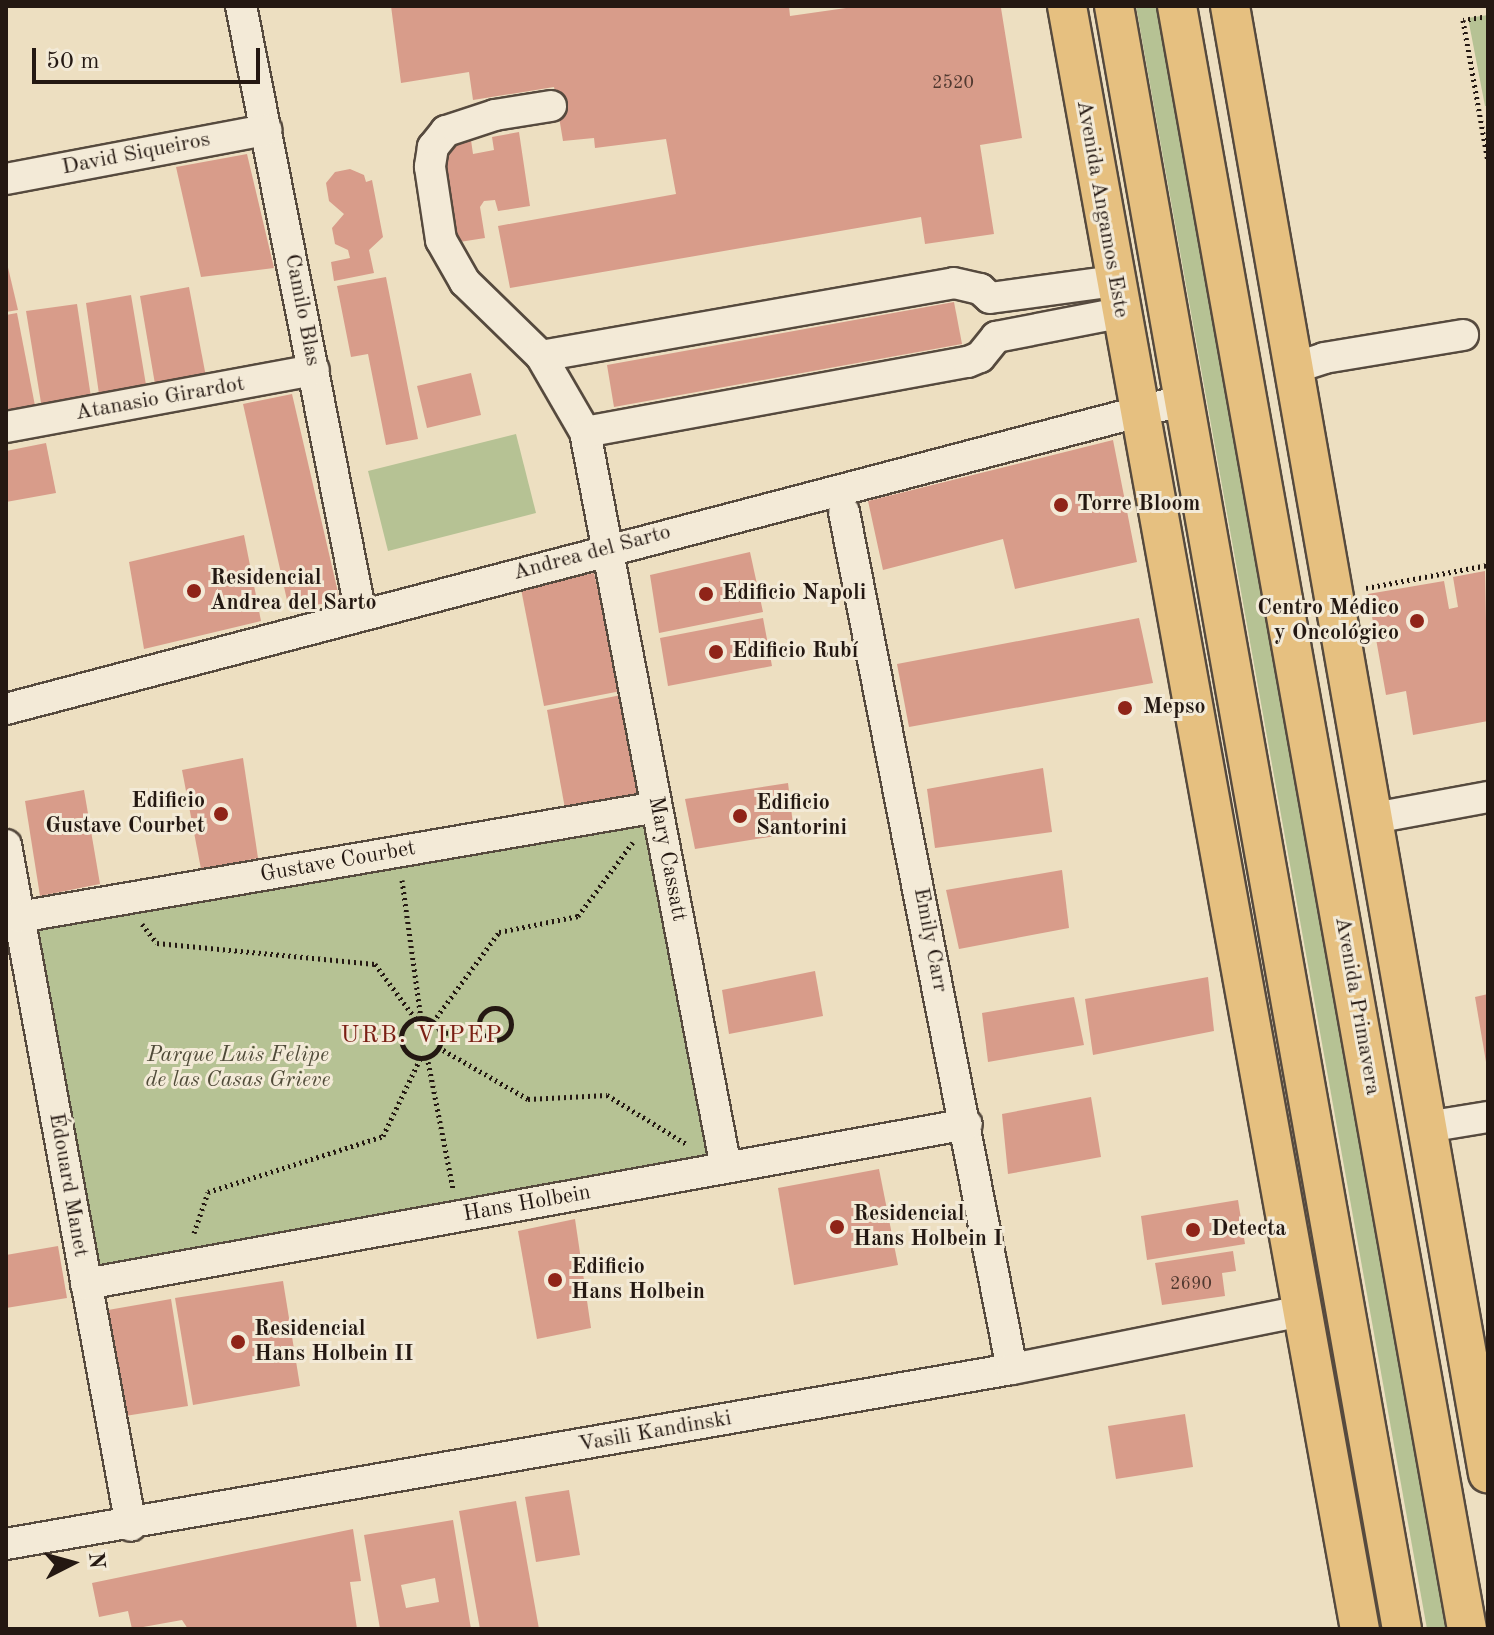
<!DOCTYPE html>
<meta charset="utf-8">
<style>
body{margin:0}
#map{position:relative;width:1494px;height:1635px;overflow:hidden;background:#eddfc1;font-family:"Old Standard TT",serif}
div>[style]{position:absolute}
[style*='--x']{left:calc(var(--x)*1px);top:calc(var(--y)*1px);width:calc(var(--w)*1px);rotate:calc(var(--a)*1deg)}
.green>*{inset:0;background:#b6c294}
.building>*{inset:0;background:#d89c8a}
.path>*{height:5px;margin-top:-2.5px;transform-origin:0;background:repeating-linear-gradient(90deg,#241812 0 2px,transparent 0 6px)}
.path>.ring{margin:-2.5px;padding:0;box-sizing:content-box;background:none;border:5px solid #241812;border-radius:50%}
.roads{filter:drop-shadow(2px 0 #564a3e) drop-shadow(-2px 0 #564a3e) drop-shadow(0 2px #564a3e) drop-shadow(0 -2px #564a3e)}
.minor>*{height:30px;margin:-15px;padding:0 15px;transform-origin:15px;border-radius:15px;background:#f3ead7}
.major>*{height:38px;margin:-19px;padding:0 19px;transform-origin:19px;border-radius:19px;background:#e6c080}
.dots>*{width:22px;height:22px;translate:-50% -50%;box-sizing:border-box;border:4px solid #f3ead7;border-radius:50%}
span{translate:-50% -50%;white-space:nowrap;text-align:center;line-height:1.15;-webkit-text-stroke:6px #f3ead7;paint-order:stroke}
.number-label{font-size:18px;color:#513930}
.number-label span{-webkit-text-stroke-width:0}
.street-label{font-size:22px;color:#241812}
.poi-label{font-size:22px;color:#241812;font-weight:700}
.left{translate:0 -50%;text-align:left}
.right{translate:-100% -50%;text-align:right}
.park-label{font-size:22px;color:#504b39;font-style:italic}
.neighbourhood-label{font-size:24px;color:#7a1f14;letter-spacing:2px}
.frame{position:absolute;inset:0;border:8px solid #241812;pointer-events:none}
.north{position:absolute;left:32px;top:1523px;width:80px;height:80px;-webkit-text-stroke:6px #f3ead7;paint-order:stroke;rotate:84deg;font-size:22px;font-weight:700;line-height:32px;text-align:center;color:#241812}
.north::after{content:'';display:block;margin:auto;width:28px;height:36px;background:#241812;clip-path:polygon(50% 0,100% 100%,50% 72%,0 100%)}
.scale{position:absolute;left:32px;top:48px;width:228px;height:36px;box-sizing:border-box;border:4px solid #241812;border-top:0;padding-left:10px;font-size:24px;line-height:28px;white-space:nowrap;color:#241812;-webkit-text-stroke:6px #f3ead7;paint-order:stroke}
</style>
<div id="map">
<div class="green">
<div style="clip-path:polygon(1136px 6px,1161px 6px,1451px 1629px,1427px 1629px)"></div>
<div style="clip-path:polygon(1488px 15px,1488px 106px,1485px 106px,1468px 18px)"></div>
<div style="clip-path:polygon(516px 434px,536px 513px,388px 551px,368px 471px)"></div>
<div style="clip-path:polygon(647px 821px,712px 1161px,97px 1270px,32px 926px)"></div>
</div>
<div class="building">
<div style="clip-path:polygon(391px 6px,789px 6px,790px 16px,860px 6px,1001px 8px,1022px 138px,980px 145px,994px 234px,925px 244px,921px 217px,510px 288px,498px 226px,676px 194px,666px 139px,595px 148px,594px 138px,563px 141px,554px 87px,473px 100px,469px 72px,401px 83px)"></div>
<div style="clip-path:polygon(519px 132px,530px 206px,498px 211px,495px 200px,484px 201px,480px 207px,485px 238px,453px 243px,438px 165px,456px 145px,471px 140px,473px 154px,494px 150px,492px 137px)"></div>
<div style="clip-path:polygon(247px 154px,274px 268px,201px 277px,176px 167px)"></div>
<div style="clip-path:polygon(350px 169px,364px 175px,366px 182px,372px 180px,383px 237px,369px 250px,374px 273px,334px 281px,331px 262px,350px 258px,348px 250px,335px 244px,332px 228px,344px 214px,329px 201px,326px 183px,335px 172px)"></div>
<div style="clip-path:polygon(6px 259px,18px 310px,6px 312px)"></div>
<div style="clip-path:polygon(386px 277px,418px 439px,386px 445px,368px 354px,351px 357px,337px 286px)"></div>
<div style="clip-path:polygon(189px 287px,206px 377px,156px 390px,140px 296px)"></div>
<div style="clip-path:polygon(131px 295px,147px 391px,100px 401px,86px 303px)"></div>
<div style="clip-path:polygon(954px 302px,962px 344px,614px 407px,607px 365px)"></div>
<div style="clip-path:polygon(77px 304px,92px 404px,43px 415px,26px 311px)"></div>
<div style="clip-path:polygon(17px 313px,37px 416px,6px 422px,6px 315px)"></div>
<div style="clip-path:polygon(471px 373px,481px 415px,427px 428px,417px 386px)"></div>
<div style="clip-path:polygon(292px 394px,340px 601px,289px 609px,243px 404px)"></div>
<div style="clip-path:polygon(1113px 440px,1137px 562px,1015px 589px,1003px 539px,883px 570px,868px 501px)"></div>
<div style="clip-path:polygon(46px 443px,56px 493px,6px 502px,6px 451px)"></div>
<div style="clip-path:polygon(244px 535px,261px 621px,144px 649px,129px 562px)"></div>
<div style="clip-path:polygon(750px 552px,763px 612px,659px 633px,650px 575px)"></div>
<div style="clip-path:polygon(1485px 571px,1488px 721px,1413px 735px,1406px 691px,1386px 695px,1368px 594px,1444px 581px,1449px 609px,1458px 607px,1453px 577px)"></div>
<div style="clip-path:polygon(594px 573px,621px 691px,544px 706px,521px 589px)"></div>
<div style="clip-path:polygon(763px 618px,772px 666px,668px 686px,660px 638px)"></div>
<div style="clip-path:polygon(1139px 618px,1153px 683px,909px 727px,897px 664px)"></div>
<div style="clip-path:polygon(621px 695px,641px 800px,566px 814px,547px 710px)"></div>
<div style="clip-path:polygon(243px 758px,258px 858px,201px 869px,182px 770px)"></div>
<div style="clip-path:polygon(1043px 768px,1052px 832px,935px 848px,927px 789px)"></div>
<div style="clip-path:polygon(788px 783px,794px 833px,695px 849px,685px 799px)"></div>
<div style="clip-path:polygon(84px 790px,100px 884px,40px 896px,25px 801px)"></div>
<div style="clip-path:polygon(1062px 870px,1069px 928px,959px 949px,946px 890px)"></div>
<div style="clip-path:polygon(815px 971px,823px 1016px,729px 1034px,722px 990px)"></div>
<div style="clip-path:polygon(1208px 977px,1214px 1031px,1093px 1055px,1085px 999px)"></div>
<div style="clip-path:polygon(1488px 994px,1488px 1062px,1486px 1062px,1475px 997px)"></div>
<div style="clip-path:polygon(1074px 997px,1084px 1045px,988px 1062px,982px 1013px)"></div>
<div style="clip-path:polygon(1091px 1097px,1101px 1157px,1008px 1174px,1002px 1114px)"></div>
<div style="clip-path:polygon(879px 1169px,898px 1265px,794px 1285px,778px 1188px)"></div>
<div style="clip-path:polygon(1238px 1200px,1245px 1244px,1147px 1260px,1141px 1216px)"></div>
<div style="clip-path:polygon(575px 1219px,591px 1328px,537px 1339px,518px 1231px)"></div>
<div style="clip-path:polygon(58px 1246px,67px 1298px,6px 1308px,6px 1255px)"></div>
<div style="clip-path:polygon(1233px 1251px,1236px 1271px,1222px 1273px,1225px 1296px,1162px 1305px,1155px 1263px)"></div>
<div style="clip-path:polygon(283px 1281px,300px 1386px,193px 1405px,175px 1298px)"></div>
<div style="clip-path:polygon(171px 1299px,188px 1406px,125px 1416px,108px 1310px)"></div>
<div style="clip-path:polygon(1185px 1414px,1193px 1467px,1116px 1479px,1108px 1426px)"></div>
<div style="clip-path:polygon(569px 1490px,580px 1555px,536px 1562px,525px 1497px)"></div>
<div style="clip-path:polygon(516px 1501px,539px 1629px,480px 1629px,459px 1511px)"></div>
<div style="clip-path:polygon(evenodd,453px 1520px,471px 1629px,380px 1629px,364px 1535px,453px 1520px,435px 1578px,439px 1602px,406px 1608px,401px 1585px,435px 1578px)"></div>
<div style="clip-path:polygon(353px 1529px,361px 1581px,350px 1582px,357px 1629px,188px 1629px,182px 1620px,132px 1629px,128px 1611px,99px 1617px,92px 1583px)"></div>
</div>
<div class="path">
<div style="--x:1488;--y:16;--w:25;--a:171"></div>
<div style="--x:1463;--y:20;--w:144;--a:80"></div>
<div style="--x:1366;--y:588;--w:124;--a:-10.7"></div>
<div style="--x:402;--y:880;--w:139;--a:82.2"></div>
<div style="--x:142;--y:924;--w:24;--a:52"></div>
<div style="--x:157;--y:943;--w:219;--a:5.5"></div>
<div style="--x:375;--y:964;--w:67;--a:53.5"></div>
<div class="ring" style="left:479px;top:1008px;width:27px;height:27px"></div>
<div class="ring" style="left:401px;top:1018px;width:35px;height:35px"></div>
<div style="--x:433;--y:1022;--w:112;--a:-53.7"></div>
<div style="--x:499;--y:932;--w:81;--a:-11.4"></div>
<div style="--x:578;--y:916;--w:92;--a:-53.4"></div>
<div style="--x:440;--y:1034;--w:40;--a:-10"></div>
<div style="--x:438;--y:1047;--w:104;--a:30"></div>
<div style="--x:528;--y:1099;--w:79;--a:-2.9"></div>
<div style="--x:607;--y:1095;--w:95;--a:31.7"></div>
<div style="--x:427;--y:1056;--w:136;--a:78.9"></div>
<div style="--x:194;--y:1233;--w:43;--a:-71.1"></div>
<div style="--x:208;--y:1192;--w:184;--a:-17.7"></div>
<div style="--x:383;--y:1136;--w:88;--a:-64.3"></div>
</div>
<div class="roads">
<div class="minor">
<div style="--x:241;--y:6;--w:620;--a:78.84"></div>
<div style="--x:551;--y:106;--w:57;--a:170.9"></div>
<div style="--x:495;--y:115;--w:52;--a:161.9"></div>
<div style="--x:446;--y:131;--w:21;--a:129"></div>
<div style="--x:433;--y:147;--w:20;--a:99"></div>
<div style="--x:430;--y:167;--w:74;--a:81.4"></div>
<div style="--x:441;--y:240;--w:48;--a:60.3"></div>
<div style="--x:465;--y:282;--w:106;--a:44.2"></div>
<div style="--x:541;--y:356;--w:88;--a:59.9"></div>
<div style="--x:585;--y:432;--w:749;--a:79.15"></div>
<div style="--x:6;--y:179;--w:265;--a:-10.7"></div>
<div style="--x:541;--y:356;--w:419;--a:-10"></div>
<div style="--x:954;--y:283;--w:27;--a:13"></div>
<div style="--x:980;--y:289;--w:13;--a:42"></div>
<div style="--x:990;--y:298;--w:125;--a:-7.8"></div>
<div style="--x:1291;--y:369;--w:35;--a:-18"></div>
<div style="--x:1324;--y:358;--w:141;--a:-9.4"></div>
<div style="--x:6;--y:427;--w:313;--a:-10.5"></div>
<div style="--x:585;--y:432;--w:389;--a:-10.4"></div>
<div style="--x:968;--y:362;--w:13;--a:-23"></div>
<div style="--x:980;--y:357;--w:26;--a:-51"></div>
<div style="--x:996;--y:337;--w:125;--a:-11"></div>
<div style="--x:844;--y:512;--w:873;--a:78.91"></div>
<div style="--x:6;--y:709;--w:1214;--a:-14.7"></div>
<div style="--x:1374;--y:818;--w:116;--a:-10.4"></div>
<div style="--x:6;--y:845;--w:692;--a:79.6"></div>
<div style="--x:19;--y:917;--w:647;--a:-9.78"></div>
<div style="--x:1427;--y:1127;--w:62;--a:-9.3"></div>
<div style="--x:86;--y:1284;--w:895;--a:-10.29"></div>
<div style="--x:6;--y:1544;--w:1021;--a:-9.87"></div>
<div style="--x:1012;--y:1369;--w:296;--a:-11.3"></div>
</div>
<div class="major">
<div style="--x:1067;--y:6;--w:1649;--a:79.77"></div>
<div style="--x:1114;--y:6;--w:1648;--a:79.94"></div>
<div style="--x:1177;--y:6;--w:1649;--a:79.87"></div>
<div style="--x:1230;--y:6;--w:1490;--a:80.03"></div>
</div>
</div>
<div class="dots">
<div style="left:1061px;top:505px;background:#8f2418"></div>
<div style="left:194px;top:591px;background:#8f2418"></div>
<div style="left:706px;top:594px;background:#8f2418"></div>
<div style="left:1417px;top:621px;background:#8f2418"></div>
<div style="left:716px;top:652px;background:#8f2418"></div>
<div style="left:1125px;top:708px;background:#8f2418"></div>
<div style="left:221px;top:814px;background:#8f2418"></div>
<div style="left:740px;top:816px;background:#8f2418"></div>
<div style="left:837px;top:1227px;background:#8f2418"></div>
<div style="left:1193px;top:1230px;background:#8f2418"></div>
<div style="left:555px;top:1280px;background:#8f2418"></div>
<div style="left:238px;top:1342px;background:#8f2418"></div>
</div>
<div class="number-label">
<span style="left:953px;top:83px">2520</span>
<span style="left:1191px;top:1284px">2690</span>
</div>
<div class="street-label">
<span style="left:136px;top:154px;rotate:-11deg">David Siqueiros</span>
<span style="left:1102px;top:209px;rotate:80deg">Avenida Angamos Este</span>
<span style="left:302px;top:310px;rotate:79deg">Camilo Blas</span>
<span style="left:160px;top:399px;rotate:-10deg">Atanasio Girardot</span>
<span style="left:592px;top:553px;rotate:-15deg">Andrea del Sarto</span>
<span style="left:667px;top:859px;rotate:79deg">Mary Cassatt</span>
<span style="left:338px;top:862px;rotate:-10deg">Gustave Courbet</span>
<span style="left:930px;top:940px;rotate:79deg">Emily Carr</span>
<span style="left:1357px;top:1006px;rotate:80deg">Avenida Primavera</span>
<span style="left:68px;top:1185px;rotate:80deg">Édouard Manet</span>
<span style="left:527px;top:1204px;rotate:-10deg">Hans Holbein</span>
<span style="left:655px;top:1432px;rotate:-10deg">Vasili Kandinski</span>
</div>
<div class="poi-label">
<span class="left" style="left:1077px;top:505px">Torre Bloom</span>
<span class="left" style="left:210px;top:591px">Residencial<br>Andrea del Sarto</span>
<span class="left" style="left:722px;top:594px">Edificio Napoli</span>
<span class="right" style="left:1399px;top:621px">Centro Médico<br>y Oncológico</span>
<span class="left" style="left:732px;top:652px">Edificio Rubí</span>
<span class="left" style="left:1143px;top:708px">Mepso</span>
<span class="right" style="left:205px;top:814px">Edificio<br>Gustave Courbet</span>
<span class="left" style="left:756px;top:816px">Edificio<br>Santorini</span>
<span class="left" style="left:853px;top:1227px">Residencial<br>Hans Holbein I</span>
<span class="left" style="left:1211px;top:1230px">Detecta</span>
<span class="left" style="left:571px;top:1280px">Edificio<br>Hans Holbein</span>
<span class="left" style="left:254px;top:1342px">Residencial<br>Hans Holbein II</span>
</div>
<div class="park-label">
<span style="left:238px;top:1068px">Parque Luis Felipe<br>de las Casas Grieve</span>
</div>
<div class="neighbourhood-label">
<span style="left:422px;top:1037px">URB. VIPEP</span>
</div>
<div class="frame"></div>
<div class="north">N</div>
<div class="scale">50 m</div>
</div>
